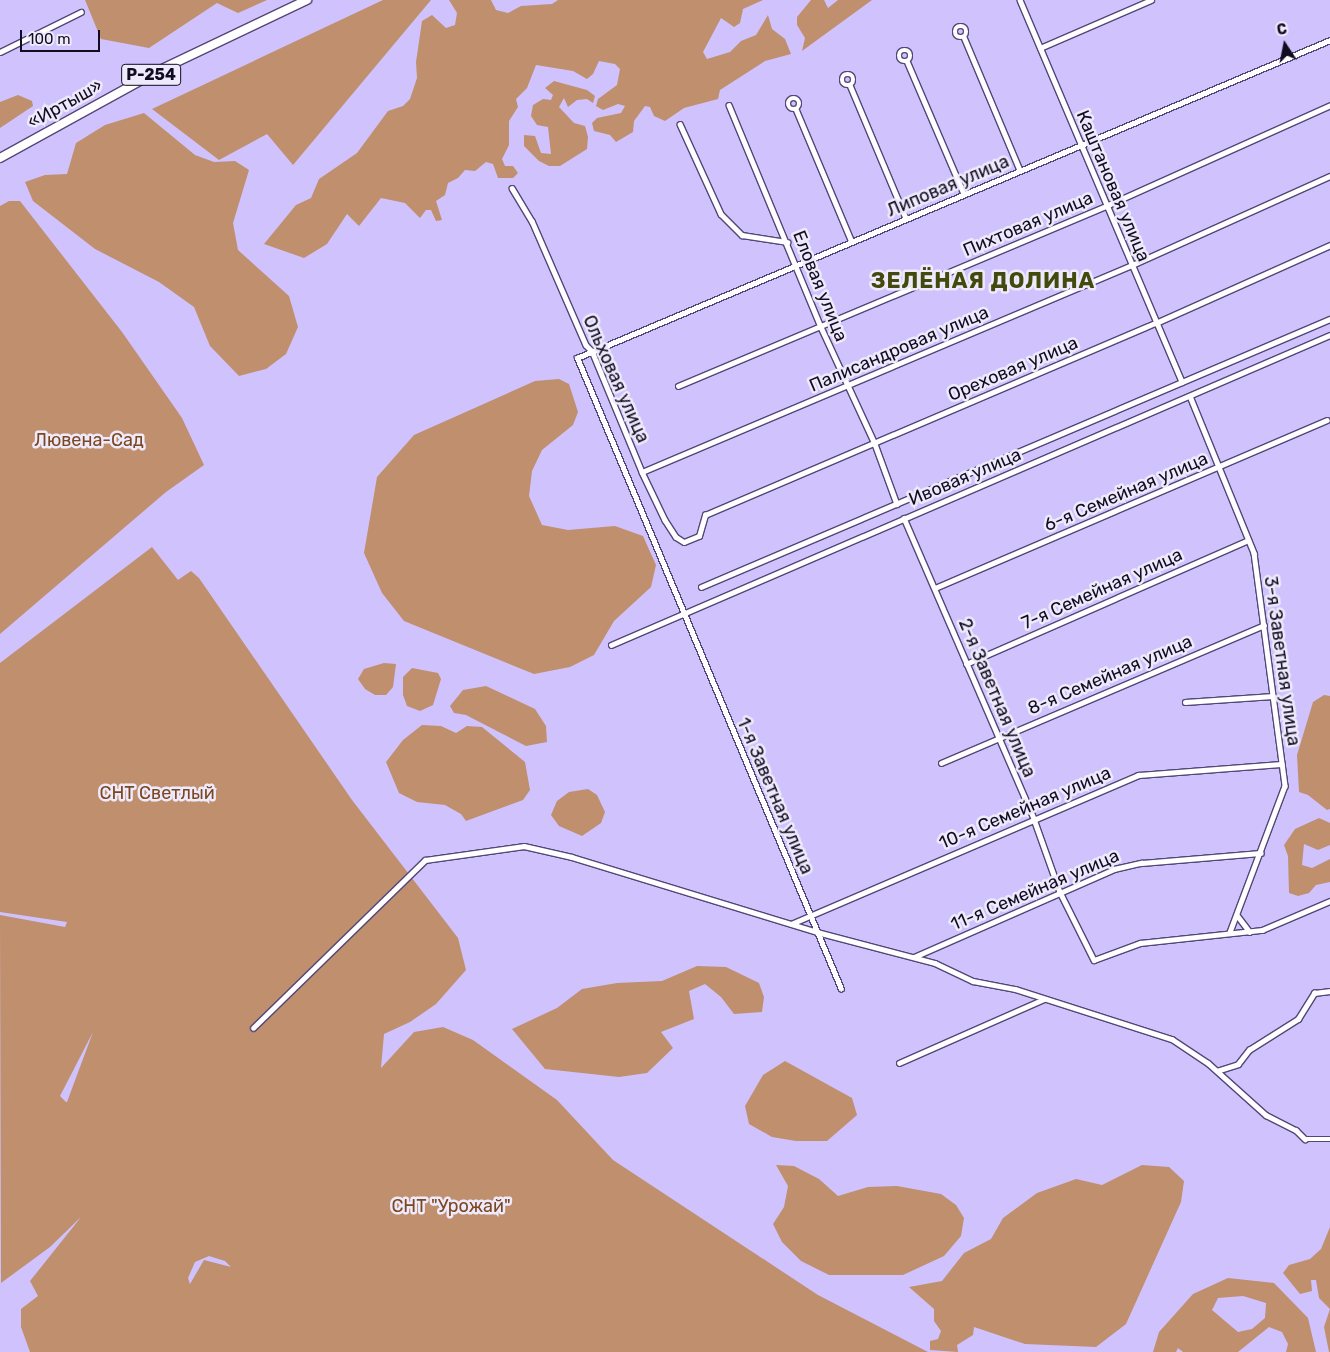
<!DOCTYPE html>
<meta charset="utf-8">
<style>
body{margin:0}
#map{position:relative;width:1330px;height:1352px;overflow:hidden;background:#d0c2fc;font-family:Rubik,sans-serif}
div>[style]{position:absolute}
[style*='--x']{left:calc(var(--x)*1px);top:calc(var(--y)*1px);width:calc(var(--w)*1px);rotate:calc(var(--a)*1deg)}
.green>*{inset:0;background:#bf8f6e}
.roads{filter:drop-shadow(1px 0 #544677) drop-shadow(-1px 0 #544677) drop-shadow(0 1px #544677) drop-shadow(0 -1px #544677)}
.minor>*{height:4.5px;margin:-2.25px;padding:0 2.25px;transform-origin:2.25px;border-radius:2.25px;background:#fff}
.minor>.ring{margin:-2.25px;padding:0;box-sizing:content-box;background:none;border:4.5px solid #fff;border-radius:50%}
.trunk>*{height:8px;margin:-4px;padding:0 4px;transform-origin:4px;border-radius:4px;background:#fff}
span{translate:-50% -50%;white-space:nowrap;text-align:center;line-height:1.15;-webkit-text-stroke:5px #eeeafc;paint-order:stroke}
.shield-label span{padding:1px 4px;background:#eeeafc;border:1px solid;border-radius:4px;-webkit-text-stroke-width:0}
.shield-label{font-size:16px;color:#120c20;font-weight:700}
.street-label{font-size:18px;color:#120c20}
.park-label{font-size:18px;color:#7b471e}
.district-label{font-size:22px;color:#444a0e;font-weight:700;letter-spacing:1px}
.north{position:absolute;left:1260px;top:20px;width:50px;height:50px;-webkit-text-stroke:4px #eeeafc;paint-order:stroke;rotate:349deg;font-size:14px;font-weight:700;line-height:20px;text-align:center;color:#120c20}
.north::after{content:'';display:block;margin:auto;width:18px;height:22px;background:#120c20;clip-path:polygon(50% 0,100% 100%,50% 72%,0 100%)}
.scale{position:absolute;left:20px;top:30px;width:80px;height:22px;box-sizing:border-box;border:2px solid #120c20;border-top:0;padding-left:6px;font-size:15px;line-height:18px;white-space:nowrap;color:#120c20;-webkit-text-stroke:4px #eeeafc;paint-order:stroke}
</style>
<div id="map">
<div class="green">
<div style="clip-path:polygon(85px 0,267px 0,238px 13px,217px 3px,149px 48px,101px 39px)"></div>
<div style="clip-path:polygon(383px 0,431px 0,293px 165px,267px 134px,219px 160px,152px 109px)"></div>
<div style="clip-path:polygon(449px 0,491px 0,496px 10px,508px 13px,521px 6px,552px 4px,558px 0,763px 0,743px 9px,740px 23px,734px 27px,721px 18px,703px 52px,707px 59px,730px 52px,741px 41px,756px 35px,768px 15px,772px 29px,785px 39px,791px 54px,765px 61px,720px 90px,718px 99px,684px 108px,665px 121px,654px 116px,650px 107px,645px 106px,634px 121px,633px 132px,616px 142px,610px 135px,594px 131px,592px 123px,597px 118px,621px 113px,625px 106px,618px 104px,603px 110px,596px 106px,598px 99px,617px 85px,620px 69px,615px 64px,599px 61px,593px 74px,587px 79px,573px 71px,536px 65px,527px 88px,516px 99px,518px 107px,509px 121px,509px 145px,502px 159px,505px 166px,513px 166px,518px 173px,513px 178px,498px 178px,493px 164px,486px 162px,475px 171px,465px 170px,458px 178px,448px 183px,445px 195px,436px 201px,442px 220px,436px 221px,431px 210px,426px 210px,420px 218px,405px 203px,381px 198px,359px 226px,347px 214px,327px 244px,304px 258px,264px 244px,296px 205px,311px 198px,319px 179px,357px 153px,388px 111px,403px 106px,410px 99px,417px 78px,416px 62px,422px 21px,432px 15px,446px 28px,455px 25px,457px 13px)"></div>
<div style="clip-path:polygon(811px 0,824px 0,828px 8px,838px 0,872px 0,802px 51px,805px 38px,797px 25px,797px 17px)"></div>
<div style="clip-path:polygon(554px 81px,587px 90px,595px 96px,593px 103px,587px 99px,577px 100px,568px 107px,564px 98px,559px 107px,574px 123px,585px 126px,588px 137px,587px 149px,560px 166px,549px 166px,539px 161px,524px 146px,524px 135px,535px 136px,541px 153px,551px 154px,548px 127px,537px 125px,531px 116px,533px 105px,543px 99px,551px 100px,553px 95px,545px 88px)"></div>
<div style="clip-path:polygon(18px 95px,32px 101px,33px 106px,0 128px,0 102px)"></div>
<div style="clip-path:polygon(144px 113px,195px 155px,214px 162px,235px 161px,249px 170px,233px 223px,238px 250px,289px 296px,298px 327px,286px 354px,266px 369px,239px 376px,210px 346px,194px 307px,159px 282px,95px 249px,33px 201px,25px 182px,45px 175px,67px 174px,76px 143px,105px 125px)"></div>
<div style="clip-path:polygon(9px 201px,20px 201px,122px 332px,182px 418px,204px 465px,166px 492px,0 634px,0 206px)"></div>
<div style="clip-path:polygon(559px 379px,569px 384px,578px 412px,573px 425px,542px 450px,532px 471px,529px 496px,542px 525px,568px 530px,615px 526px,643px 536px,656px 565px,651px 587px,614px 621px,594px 655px,570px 667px,534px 674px,404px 621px,382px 593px,364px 553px,377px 477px,414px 435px,535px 381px)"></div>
<div style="clip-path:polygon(evenodd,152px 547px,178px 580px,191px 571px,199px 578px,352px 800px,458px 938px,466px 970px,436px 1004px,410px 1022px,384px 1034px,381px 1068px,414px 1032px,443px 1027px,473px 1040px,557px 1100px,613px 1160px,818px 1295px,928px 1352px,30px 1352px,21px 1327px,21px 1309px,38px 1296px,30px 1281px,81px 1217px,50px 1247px,1px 1283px,0 915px,65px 927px,67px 922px,0 912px,0 663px,152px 547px,93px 1032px,67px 1102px,66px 1102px,60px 1096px,93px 1032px,152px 547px,209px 1256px,225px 1261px,231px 1267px,204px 1260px,190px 1284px,188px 1278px,195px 1262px,209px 1256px)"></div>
<div style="clip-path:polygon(384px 663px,396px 664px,393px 687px,386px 695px,375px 695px,365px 689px,358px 679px,364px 669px)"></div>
<div style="clip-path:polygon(412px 668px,438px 673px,441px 679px,433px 705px,420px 711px,407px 706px,403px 695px,403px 677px)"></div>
<div style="clip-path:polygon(486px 686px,535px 709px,546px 726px,547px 742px,526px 746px,466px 715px,454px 713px,450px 706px,463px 690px)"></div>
<div style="clip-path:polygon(1324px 695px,1330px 696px,1330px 809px,1327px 810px,1308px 795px,1299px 792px,1297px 755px,1313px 702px)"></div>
<div style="clip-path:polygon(422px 725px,441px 726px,456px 733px,467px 726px,482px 727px,525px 762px,530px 790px,523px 800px,466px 821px,461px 814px,445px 805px,417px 802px,399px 793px,386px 762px,403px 740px)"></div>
<div style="clip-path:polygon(588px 789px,597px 795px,605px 812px,601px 823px,582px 836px,559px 826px,551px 815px,557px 801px,569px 792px)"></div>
<div style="clip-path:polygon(1319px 818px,1330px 823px,1330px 845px,1318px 850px,1304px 844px,1302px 865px,1312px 868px,1330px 859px,1330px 882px,1316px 885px,1309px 893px,1298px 896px,1289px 893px,1288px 856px,1284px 845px,1295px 829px)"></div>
<div style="clip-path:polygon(697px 966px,726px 967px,759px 983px,764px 997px,762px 1012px,734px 1014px,721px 997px,705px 984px,689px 991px,694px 1019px,661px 1032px,673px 1048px,647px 1073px,619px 1077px,545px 1069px,512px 1029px,557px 1008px,582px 989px,617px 983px,662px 981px)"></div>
<div style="clip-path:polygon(785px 1061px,852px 1098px,857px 1115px,827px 1141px,796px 1141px,772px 1137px,749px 1124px,745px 1106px,763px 1075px)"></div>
<div style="clip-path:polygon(776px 1165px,794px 1166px,819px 1179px,838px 1196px,868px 1187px,897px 1186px,941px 1194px,956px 1205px,964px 1218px,961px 1236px,944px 1256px,903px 1275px,829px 1275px,801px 1261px,782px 1242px,773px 1224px,784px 1207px,788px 1186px)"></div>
<div style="clip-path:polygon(1142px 1165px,1169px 1167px,1184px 1181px,1181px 1202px,1126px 1324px,1096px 1347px,1025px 1344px,974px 1327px,973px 1335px,957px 1345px,958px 1352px,930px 1350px,930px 1341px,938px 1339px,941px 1331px,934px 1321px,934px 1309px,909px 1287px,942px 1281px,964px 1253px,991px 1239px,1003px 1218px,1037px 1193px,1076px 1179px,1102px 1185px)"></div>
<div style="clip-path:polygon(1330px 1227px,1330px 1352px,1329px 1352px,1324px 1327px,1330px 1309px,1319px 1298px,1316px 1280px,1311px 1280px,1312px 1291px,1300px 1294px,1283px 1273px,1289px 1265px,1310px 1259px,1321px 1249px)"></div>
<div style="clip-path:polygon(evenodd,1228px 1278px,1274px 1283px,1308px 1318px,1316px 1352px,1286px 1352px,1288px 1344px,1282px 1332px,1269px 1327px,1238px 1352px,1183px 1352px,1178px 1348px,1176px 1352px,1153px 1352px,1159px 1332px,1193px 1294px,1228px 1278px,1243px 1296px,1266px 1303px,1265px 1318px,1252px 1329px,1238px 1332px,1212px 1310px,1218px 1298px,1243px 1296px)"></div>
</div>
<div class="roads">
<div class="minor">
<div style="--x:1020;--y:0;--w:415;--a:67"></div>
<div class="ring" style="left:955.5px;top:26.5px;width:6.5px;height:6.5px"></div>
<div style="--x:964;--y:37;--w:144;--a:67.2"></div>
<div style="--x:1040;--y:48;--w:121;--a:-23.4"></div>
<div class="ring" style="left:899.5px;top:50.5px;width:6.5px;height:6.5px"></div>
<div style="--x:0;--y:52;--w:90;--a:-26.3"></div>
<div style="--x:907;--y:61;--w:145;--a:66.8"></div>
<div class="ring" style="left:842.5px;top:74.5px;width:6.5px;height:6.5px"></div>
<div style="--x:850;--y:85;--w:144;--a:67.2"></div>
<div class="ring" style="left:788px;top:98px;width:7.5px;height:7.5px"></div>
<div style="--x:729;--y:105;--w:240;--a:67.5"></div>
<div style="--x:821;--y:327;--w:129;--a:65.2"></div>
<div style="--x:875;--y:444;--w:64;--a:69.9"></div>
<div style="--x:796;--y:109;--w:144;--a:67.2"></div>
<div style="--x:680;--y:124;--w:99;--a:65.5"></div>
<div style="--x:721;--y:214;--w:30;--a:45"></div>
<div style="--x:742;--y:235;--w:46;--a:8.8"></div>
<div style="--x:512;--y:188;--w:39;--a:59"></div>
<div style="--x:532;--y:221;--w:135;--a:66.5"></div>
<div style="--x:586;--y:345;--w:8;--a:45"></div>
<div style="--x:592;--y:351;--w:131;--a:67.5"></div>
<div style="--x:642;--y:472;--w:53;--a:64.4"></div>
<div style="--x:665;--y:520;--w:20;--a:57"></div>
<div style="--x:676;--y:537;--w:9;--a:32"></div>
<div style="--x:684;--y:542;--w:16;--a:-22"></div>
<div style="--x:699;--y:536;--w:22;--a:-74"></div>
<div style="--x:705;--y:515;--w:490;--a:-23.1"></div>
<div style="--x:1156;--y:323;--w:191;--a:-24.1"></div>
<div style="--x:678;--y:386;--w:467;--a:-22.8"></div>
<div style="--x:1108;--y:205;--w:243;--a:-24.2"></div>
<div style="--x:1190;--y:396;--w:170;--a:67.8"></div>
<div style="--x:1254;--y:553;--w:235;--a:82.4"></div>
<div style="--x:1285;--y:786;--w:156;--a:110.6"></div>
<div style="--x:642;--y:472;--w:532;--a:-22.9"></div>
<div style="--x:1132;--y:265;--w:217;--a:-24.2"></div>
<div style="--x:904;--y:518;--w:328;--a:66.6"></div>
<div style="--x:1034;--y:819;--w:77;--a:70.4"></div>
<div style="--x:1060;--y:892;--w:76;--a:63.4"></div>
<div style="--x:1094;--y:960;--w:49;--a:-20.3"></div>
<div style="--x:1140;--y:943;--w:123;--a:-6.1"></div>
<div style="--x:1262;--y:930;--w:74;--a:-23.1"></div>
<div style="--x:701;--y:587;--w:684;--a:-23.08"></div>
<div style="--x:935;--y:588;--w:426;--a:-23.2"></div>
<div style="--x:611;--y:645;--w:783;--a:-23.32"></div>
<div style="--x:966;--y:664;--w:308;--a:-23.7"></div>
<div style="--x:1185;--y:702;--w:88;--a:-3.9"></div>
<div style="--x:941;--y:763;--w:351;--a:-23.1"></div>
<div style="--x:1237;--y:915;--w:21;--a:53"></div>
<div style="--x:791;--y:924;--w:378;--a:-23.2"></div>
<div style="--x:1138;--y:775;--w:144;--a:-4.4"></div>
<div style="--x:914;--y:957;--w:219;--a:-23.7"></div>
<div style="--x:1114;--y:869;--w:28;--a:-13"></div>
<div style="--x:1141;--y:863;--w:120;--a:-4.8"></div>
<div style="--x:841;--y:989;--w:684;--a:-112.7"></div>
<div style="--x:577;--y:358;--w:817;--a:-22.89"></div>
<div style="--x:253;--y:1028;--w:240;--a:-44.3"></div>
<div style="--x:425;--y:860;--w:100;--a:-8"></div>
<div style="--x:524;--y:846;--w:49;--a:12.9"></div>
<div style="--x:572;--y:857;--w:256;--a:17"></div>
<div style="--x:817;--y:932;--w:122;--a:14.7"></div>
<div style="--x:935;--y:963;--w:42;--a:25.3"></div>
<div style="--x:973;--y:981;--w:43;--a:10.8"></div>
<div style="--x:1015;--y:989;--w:165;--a:17.7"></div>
<div style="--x:1172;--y:1039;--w:43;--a:33.7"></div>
<div style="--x:1208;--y:1063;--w:78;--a:41.9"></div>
<div style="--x:1266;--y:1115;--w:34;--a:27"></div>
<div style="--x:1296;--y:1130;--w:13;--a:45"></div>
<div style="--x:1305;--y:1139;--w:25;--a:0"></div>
<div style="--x:899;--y:1063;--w:158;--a:-23.8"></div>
<div style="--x:1217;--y:1071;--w:22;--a:-18"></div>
<div style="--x:1238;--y:1064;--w:18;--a:-52"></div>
<div style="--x:1249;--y:1050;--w:58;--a:-32.3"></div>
<div style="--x:1298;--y:1019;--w:31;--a:-58"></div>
<div style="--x:1314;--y:993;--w:16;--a:-7"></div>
</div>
<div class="trunk">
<div style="--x:0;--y:158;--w:183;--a:-28.8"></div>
<div style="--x:160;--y:70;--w:163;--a:-25.5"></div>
</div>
</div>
<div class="shield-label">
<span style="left:151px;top:75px">Р-254</span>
</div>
<div class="street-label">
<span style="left:65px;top:104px;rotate:-29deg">«Иртыш»</span>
<span style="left:948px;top:186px;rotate:-23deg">Липовая улица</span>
<span style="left:1113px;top:186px;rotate:67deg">Каштановая улица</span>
<span style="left:1028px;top:224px;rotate:-23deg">Пихтовая улица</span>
<span style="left:820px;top:286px;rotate:68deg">Еловая улица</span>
<span style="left:899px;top:349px;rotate:-23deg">Палисандровая улица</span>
<span style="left:1013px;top:369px;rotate:-23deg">Ореховая улица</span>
<span style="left:616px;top:379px;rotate:66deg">Ольховая улица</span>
<span style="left:965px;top:477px;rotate:-23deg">Ивовая улица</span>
<span style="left:1126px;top:492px;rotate:-23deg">6-я Семейная улица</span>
<span style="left:1102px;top:589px;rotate:-24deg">7-я Семейная улица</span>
<span style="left:1282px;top:661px;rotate:82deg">3-я Заветная улица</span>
<span style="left:1110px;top:675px;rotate:-23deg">8-я Семейная улица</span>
<span style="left:997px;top:698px;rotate:67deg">2-я Заветная улица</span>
<span style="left:775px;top:796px;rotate:67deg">1-я Заветная улица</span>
<span style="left:1025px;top:808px;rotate:-23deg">10-я Семейная улица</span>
<span style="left:1035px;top:890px;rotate:-23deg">11-я Семейная улица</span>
</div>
<div class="park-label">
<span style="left:89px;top:440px">Лювена-Сад</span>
<span style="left:157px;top:793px">СНТ Светлый</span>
<span style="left:451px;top:1206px">СНТ "Урожай"</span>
</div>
<div class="district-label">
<span style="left:983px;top:281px">ЗЕЛЁНАЯ ДОЛИНА</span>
</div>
<div class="north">С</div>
<div class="scale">100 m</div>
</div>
